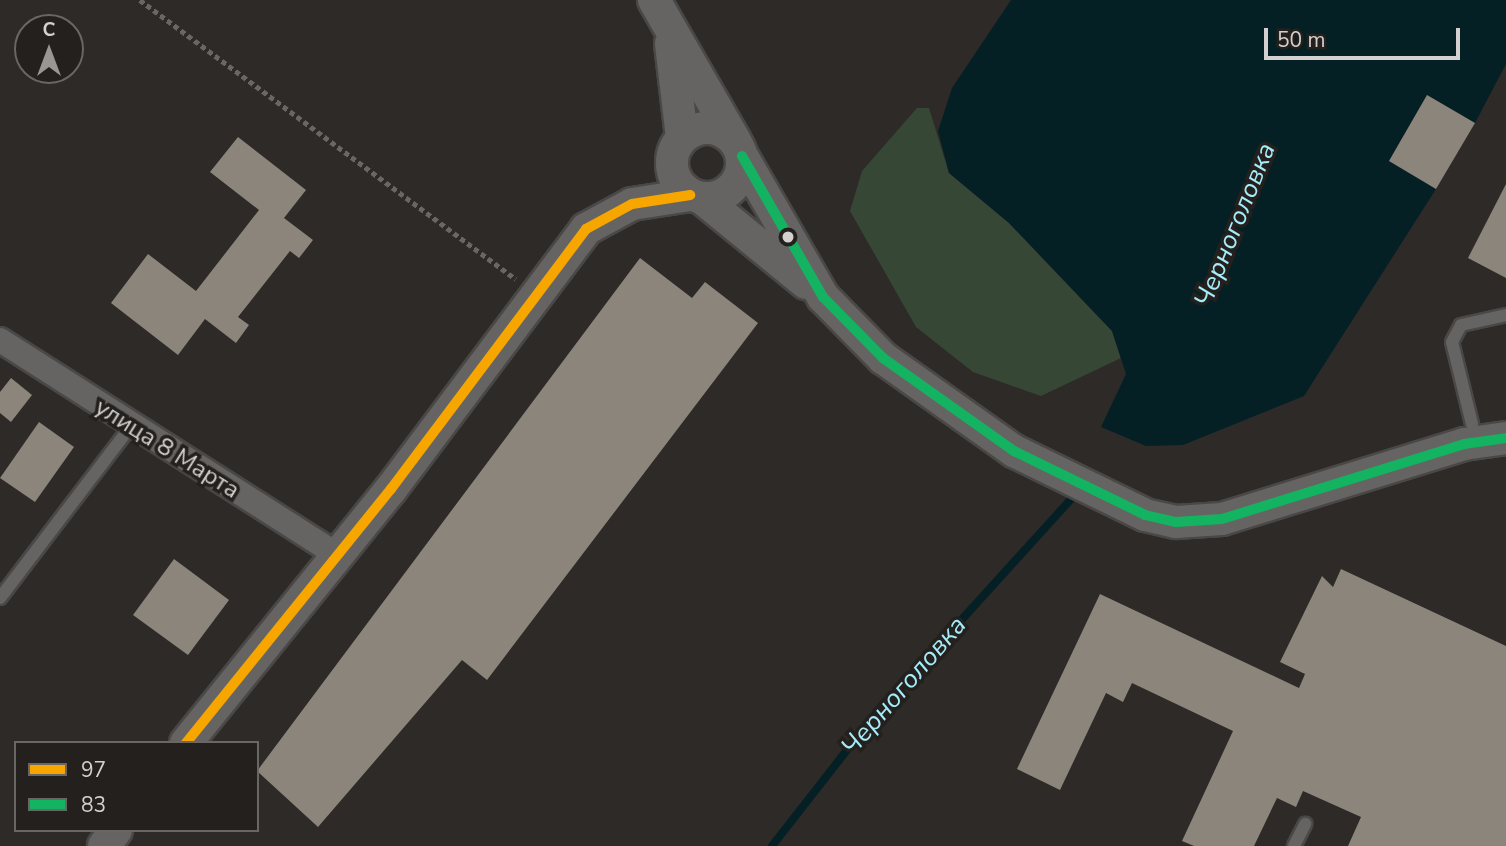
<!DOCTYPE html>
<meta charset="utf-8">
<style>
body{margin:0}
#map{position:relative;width:1506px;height:846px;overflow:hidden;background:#2d2a28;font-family:"Nunito Sans",sans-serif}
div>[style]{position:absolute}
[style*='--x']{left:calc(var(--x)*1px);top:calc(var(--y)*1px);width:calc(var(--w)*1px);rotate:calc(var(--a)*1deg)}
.green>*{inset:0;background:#364736}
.water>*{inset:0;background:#052024}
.stream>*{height:8px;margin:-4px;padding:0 4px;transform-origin:4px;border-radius:4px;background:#052024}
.building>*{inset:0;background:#8c857c}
.path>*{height:4.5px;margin-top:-2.25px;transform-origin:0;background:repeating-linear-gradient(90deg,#696766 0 5px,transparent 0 8.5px)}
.roads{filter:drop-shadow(2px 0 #4a4847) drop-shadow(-2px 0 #4a4847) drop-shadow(0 2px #4a4847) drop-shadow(0 -2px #4a4847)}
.service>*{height:12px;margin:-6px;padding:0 6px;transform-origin:6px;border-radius:6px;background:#656463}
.minor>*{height:24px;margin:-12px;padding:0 12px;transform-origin:12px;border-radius:12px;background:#656463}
.tertiary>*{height:32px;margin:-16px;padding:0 16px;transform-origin:16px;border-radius:16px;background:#656463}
.tertiary>.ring{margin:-16px;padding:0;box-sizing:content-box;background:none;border:32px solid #656463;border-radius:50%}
.bus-1>*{height:10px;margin:-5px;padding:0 5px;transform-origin:5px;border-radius:5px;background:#f7a600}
.bus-2>*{height:10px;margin:-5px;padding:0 5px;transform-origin:5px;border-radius:5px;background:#13b361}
.dots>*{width:19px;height:19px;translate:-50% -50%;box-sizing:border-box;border:4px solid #24201d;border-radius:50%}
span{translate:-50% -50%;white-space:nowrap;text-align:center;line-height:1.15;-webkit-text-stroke:7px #24201d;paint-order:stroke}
.street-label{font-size:24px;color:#d3d0cf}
.water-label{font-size:26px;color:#a5ecfa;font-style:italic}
.legend{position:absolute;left:14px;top:741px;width:245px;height:91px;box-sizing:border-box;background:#24201d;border:2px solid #6a6664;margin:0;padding:9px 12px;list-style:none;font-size:21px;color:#d3d0cf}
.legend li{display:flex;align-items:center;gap:14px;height:35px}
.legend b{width:35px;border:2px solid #6a6664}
.north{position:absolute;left:14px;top:14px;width:70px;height:70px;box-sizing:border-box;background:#24201d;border:2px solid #6a6664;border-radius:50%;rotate:0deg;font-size:19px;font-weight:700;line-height:28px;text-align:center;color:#d3d0cf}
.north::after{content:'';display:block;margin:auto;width:24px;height:32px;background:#999695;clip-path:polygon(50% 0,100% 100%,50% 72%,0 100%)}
.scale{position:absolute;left:1264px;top:28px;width:196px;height:32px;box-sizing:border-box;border:4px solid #d3d0cf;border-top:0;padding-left:9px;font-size:21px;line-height:24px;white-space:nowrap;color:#d3d0cf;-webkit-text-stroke:5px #24201d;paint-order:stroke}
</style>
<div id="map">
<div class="green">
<div style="clip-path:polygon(917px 108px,929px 108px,949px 173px,1009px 223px,1112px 331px,1121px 358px,1041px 396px,973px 372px,916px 327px,850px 211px,862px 171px)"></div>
</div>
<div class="water">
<div style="clip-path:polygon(1011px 0,1506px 0,1506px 64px,1475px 123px,1427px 95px,1389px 161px,1436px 189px,1304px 396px,1183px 445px,1146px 446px,1101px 427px,1126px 374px,1112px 331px,1009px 223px,949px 173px,938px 131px,952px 88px)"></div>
</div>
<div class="stream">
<div style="--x:772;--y:846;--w:156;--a:-52"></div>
<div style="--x:868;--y:723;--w:301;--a:-47.8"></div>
</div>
<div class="building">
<div style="clip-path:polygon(1427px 95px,1475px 123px,1436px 189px,1389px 161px)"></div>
<div style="clip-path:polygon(238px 137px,306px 190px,284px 218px,313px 240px,299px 258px,290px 251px,238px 317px,249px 325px,236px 343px,205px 319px,178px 355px,111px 303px,148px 254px,196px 291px,259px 210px,210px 172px)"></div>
<div style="clip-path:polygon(1506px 184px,1506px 278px,1468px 258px)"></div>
<div style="clip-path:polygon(640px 258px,692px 298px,705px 282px,758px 323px,487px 680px,462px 660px,318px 827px,257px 771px)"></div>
<div style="clip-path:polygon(11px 378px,32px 395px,11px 422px,0 413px,0 392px)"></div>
<div style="clip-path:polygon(39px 422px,74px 447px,35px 502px,0 478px)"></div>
<div style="clip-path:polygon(174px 559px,229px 600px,188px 655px,133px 615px)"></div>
<div style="clip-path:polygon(1341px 569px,1506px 646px,1506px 846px,1348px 846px,1361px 817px,1303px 791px,1296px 807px,1277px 798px,1254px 846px,1194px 846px,1182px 841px,1233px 731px,1132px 683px,1123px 702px,1106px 693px,1060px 790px,1017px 769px,1100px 594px,1299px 688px,1305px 674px,1280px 662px,1322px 576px,1333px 587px)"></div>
</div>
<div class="path">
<div style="--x:140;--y:0;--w:468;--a:36.6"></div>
</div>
<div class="roads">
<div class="service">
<div style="--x:1472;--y:424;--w:84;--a:-103.7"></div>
<div style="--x:1452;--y:342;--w:19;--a:-62"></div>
<div style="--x:1461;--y:325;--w:46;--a:-12.5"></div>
<div style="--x:0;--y:598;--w:216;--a:-52.7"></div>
<div style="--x:1294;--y:846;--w:25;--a:-63"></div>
</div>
<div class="minor">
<div style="--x:0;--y:340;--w:398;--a:32.5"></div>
</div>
<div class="tertiary">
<div style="--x:654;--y:0;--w:163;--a:60.1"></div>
<div style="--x:671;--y:44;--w:94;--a:83.3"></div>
<div class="ring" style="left:672px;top:128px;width:38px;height:38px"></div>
<div style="--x:742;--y:156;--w:163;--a:60.1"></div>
<div style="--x:823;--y:297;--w:86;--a:45.5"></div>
<div style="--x:883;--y:358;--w:161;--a:35.4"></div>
<div style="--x:1014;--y:451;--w:146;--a:26"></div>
<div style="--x:1145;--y:515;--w:32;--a:13"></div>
<div style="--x:1176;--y:522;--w:46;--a:-3.7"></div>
<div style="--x:1222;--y:519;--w:253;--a:-17.2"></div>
<div style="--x:1464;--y:444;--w:42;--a:-8.1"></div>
<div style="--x:703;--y:199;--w:133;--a:39.2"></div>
<div style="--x:186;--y:743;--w:326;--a:-51.1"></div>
<div style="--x:391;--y:489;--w:325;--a:-53.1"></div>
<div style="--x:586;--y:229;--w:52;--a:-28.5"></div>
<div style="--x:632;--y:204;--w:59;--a:-8.8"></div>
<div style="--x:104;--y:846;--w:20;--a:-53"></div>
</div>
</div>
<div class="bus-1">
<div style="--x:186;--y:743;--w:326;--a:-51.1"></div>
<div style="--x:391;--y:489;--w:325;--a:-53.1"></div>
<div style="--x:586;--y:229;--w:52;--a:-28.5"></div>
<div style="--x:632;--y:204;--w:59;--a:-8.8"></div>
</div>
<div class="bus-2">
<div style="--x:742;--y:156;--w:163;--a:60.1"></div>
<div style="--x:823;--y:297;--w:86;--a:45.5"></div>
<div style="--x:883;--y:358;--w:161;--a:35.4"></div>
<div style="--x:1014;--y:451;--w:146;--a:26"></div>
<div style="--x:1145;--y:515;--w:32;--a:13"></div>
<div style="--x:1176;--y:522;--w:46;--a:-3.7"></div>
<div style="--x:1222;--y:519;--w:253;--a:-17.2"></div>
<div style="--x:1464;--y:444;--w:42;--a:-8.1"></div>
</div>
<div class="dots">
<div style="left:788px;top:237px;background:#d3d0cf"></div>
</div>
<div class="street-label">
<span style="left:167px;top:449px;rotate:32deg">улица 8 Марта</span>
</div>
<div class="water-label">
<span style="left:1235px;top:225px;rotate:-68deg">Черноголовка</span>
<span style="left:904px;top:686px;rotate:-49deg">Черноголовка</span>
</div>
<ul class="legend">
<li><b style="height:9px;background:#f7a600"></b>97</li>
<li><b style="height:9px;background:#13b361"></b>83</li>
</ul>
<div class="north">С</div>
<div class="scale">50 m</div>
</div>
